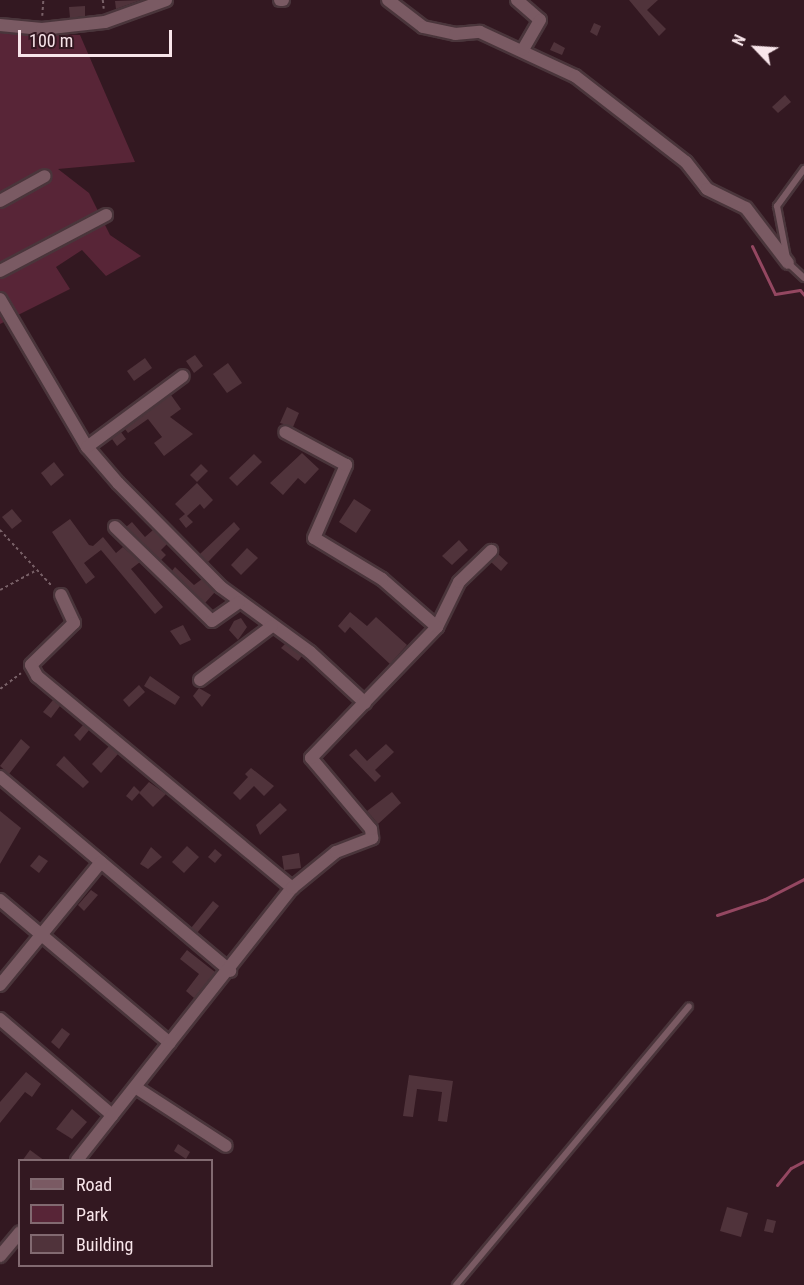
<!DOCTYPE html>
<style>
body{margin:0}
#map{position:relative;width:804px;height:1285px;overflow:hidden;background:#331821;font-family:"Roboto Condensed",sans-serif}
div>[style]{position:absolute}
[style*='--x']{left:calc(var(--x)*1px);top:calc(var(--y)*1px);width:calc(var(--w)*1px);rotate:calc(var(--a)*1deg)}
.green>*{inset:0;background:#582537}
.stream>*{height:3px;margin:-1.5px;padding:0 1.5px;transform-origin:1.5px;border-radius:1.5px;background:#944761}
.building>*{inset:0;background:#50333b}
.path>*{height:1.5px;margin-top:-0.75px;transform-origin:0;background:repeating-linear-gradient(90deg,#796168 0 3px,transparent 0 6px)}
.roads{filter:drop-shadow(2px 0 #4a353b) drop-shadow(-2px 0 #4a353b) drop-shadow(0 2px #4a353b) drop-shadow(0 -2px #4a353b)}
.service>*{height:6px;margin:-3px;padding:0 3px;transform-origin:3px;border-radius:3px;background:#7a5a63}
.minor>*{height:12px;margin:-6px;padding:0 6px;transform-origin:6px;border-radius:6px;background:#7a5a63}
span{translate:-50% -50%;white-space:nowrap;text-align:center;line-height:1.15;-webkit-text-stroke:5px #331821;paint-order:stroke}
.legend{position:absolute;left:18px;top:1159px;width:195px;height:108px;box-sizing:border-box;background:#331821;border:2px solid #826a71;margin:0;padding:8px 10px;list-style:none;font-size:18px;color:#f8e5ea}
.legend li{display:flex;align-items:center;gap:12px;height:30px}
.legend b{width:30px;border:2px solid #826a71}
.north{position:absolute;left:726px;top:18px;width:60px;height:60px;-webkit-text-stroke:4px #331821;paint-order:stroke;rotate:295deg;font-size:16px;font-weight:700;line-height:24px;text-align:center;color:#f8e5ea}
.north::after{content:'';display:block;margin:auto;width:21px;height:27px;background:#f8e5ea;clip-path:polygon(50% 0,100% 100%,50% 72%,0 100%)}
.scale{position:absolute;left:18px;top:30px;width:154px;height:27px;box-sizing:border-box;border:3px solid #f8e5ea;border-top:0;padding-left:8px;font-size:18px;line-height:21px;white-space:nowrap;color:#f8e5ea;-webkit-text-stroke:4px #331821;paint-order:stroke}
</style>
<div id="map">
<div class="green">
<div style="clip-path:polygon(0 33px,80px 35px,135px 162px,58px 169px,89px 193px,110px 235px,141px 256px,106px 276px,82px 250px,56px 267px,70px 289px,0 324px)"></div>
</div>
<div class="stream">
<div style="--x:752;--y:246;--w:53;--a:64.4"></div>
<div style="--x:775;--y:294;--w:25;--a:-9"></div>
<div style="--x:800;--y:290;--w:6;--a:51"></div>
<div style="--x:717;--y:915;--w:51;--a:-18.4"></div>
<div style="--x:765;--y:899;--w:44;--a:-27.1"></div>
<div style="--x:777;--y:1185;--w:22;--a:-51"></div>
<div style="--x:791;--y:1168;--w:15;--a:-28"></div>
</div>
<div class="building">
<div style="clip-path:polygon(141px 0,116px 9px,115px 1px)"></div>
<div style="clip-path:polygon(629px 0,658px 0,647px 10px,666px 29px,659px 36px)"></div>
<div style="clip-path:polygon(85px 6px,85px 16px,70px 18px,69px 7px)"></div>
<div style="clip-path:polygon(594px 23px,601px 26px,597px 36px,590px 32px)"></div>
<div style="clip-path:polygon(554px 42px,565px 48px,562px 55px,550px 50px)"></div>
<div style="clip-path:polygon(785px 95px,791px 102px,778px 113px,772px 107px)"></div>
<div style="clip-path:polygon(195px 355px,203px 366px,194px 373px,186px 361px)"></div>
<div style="clip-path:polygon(145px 358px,152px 368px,134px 381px,127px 371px)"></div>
<div style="clip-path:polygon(228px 363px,242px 383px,227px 393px,213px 374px)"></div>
<div style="clip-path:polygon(171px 395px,181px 409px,170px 417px,193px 434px,164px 456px,154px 443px,162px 437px,148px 419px,128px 433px,125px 429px)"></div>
<div style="clip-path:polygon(287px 407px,299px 413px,293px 427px,280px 423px)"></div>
<div style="clip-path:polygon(121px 432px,126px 439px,117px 446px,112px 439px)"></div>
<div style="clip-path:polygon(302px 453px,319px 469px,305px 484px,298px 478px,283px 495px,270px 483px)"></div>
<div style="clip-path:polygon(254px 454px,262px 462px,237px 486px,229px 478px)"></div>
<div style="clip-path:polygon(54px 462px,64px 475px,51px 486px,41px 473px)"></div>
<div style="clip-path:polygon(201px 464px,208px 471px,197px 482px,190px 475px)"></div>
<div style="clip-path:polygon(197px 483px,213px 500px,204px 509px,200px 504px,187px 516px,193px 522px,186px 528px,179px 519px,185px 514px,175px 504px)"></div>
<div style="clip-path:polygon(354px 499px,371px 510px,356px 533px,339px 522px)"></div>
<div style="clip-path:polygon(12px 509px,22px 521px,12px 529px,2px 517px)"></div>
<div style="clip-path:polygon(70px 519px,89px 545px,93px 546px,103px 537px,116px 553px,123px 547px,140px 562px,131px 569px,163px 607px,155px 614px,101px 550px,84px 563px,95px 577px,86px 584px,52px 532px)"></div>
<div style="clip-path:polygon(132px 522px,145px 537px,153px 530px,167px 544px,161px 550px,166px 555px,161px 560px,126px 527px)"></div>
<div style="clip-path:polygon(234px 522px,240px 529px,208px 562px,200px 554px)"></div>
<div style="clip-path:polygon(459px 540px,468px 550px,452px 565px,442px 556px)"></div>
<div style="clip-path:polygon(247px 548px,258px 558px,241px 575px,231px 565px)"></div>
<div style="clip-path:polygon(498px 554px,508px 563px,501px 571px,491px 562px)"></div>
<div style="clip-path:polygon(175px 567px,194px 585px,202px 579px,215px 592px,205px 603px,172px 571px)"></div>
<div style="clip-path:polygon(350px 612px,367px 626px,376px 617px,407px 645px,390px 664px,350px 627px,345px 633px,338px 626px)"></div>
<div style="clip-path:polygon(241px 618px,247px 627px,238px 640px,229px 630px,234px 621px)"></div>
<div style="clip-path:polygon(183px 625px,191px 640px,180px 645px,170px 631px)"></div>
<div style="clip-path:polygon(285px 644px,302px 656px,298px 661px,281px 648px)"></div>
<div style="clip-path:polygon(150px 676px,180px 697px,175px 705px,144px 686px)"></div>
<div style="clip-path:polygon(139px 685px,145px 692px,129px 707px,123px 700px)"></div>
<div style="clip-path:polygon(199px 688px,211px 695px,202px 707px,193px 696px)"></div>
<div style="clip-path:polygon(53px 700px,60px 706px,51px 718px,43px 712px)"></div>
<div style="clip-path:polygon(83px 725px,89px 730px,80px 741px,74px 735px)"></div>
<div style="clip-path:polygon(21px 739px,30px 747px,9px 774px,0 766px)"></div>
<div style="clip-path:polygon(386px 744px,394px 752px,375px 770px,381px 776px,375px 782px,349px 755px,356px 749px,367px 761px)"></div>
<div style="clip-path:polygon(109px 746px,118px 754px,101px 773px,92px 764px)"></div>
<div style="clip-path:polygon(64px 756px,89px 782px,83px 788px,56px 765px)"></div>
<div style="clip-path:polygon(251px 768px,274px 786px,264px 796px,254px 786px,240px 800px,233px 793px,248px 777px,245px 774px)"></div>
<div style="clip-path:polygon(149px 782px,166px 794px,153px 807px,139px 793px)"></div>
<div style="clip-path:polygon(134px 786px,140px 792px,132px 801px,126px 796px)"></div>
<div style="clip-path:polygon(392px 792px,401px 803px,378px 824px,367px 811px)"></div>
<div style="clip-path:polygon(280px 803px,287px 810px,260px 835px,256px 825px)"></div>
<div style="clip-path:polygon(0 811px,21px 828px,0 864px)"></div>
<div style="clip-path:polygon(187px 846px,199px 857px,184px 873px,172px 862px)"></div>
<div style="clip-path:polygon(151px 847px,162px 857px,148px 869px,140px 864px)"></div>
<div style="clip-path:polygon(215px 849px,222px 855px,215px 863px,208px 857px)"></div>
<div style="clip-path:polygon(299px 853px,301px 868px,284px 870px,282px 856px)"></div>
<div style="clip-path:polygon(39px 855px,48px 861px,39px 873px,30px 866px)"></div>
<div style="clip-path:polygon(91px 890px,98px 895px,84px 911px,78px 905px)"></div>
<div style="clip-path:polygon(213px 901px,219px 906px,197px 933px,191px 928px)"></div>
<div style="clip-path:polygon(187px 950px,215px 972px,194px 998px,186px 991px,199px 974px,180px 959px)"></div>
<div style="clip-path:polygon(62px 1028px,70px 1034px,59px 1049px,51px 1042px)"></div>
<div style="clip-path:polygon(26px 1072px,41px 1084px,32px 1097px,25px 1092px,0 1123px,0 1102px)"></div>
<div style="clip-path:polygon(409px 1075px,453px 1081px,447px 1122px,438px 1121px,442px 1092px,417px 1089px,413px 1117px,403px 1116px)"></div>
<div style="clip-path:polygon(72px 1109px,87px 1122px,72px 1139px,56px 1129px)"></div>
<div style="clip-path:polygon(178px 1144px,190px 1152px,186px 1159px,174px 1151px)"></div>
<div style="clip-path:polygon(30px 1150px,45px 1161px,22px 1161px)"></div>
<div style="clip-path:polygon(727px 1207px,748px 1213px,741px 1237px,720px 1231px)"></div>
<div style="clip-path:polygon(767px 1219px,776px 1221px,773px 1233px,764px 1231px)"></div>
</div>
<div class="path">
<div style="--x:103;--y:0;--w:9;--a:84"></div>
<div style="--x:42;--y:16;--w:16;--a:-86"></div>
<div style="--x:0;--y:530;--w:76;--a:47.1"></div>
<div style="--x:0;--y:590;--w:42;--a:-28.4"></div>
<div style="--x:0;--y:689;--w:26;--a:-37"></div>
</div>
<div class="roads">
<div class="service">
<div style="--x:804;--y:169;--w:46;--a:126.1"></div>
<div style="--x:777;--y:206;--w:58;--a:79.1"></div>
<div style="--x:788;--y:263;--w:22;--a:43"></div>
<div style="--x:456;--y:1285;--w:363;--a:-50.1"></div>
</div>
<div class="minor">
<div style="--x:280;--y:0;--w:3;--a:0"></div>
<div style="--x:388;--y:0;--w:44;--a:37.6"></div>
<div style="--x:423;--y:27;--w:33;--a:12"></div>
<div style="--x:455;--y:34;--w:25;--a:-5"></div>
<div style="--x:480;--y:32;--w:105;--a:24.9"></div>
<div style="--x:575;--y:76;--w:140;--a:37.8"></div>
<div style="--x:686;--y:162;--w:34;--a:52"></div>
<div style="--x:707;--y:189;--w:43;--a:26"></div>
<div style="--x:746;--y:208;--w:69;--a:52.6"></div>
<div style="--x:517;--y:0;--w:30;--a:41"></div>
<div style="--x:540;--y:20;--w:34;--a:120"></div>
<div style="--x:0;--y:25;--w:42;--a:5.4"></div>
<div style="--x:42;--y:29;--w:63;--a:-6.3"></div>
<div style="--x:105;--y:22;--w:65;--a:-19.8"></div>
<div style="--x:0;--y:201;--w:51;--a:-29.1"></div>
<div style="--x:0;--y:271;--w:120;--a:-27.8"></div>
<div style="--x:0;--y:299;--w:172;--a:59.6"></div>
<div style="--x:87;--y:447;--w:48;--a:49.3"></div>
<div style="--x:118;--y:483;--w:146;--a:45.3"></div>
<div style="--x:221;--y:587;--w:110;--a:36.1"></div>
<div style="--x:310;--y:652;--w:75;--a:42.8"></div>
<div style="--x:87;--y:447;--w:119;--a:-36.5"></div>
<div style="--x:115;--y:527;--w:135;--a:44.1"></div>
<div style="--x:212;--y:621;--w:33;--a:-35"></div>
<div style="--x:61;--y:595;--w:31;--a:65"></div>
<div style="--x:74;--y:623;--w:60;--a:135.7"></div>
<div style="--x:31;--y:665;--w:13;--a:61"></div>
<div style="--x:37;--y:676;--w:332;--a:39.7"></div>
<div style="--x:437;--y:627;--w:50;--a:-63.9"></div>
<div style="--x:459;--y:582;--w:45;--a:-44.1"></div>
<div style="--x:200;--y:680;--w:90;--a:-36.9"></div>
<div style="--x:0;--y:777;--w:301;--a:40.1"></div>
<div style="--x:0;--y:900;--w:222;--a:40.1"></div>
<div style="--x:0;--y:985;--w:159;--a:-50.6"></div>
<div style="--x:0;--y:1019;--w:148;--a:40.6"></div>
<div style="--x:135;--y:1087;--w:108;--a:33"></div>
<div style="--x:77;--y:1160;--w:347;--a:-51.7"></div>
<div style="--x:292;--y:888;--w:57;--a:-39.3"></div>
<div style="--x:336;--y:852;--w:39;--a:-21"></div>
<div style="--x:372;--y:838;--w:9;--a:-96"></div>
<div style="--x:371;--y:829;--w:93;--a:-130.2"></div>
<div style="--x:311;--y:758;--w:182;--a:-46.1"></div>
<div style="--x:437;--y:627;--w:73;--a:-138.9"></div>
<div style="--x:382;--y:579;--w:79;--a:-148.9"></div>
<div style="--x:314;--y:538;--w:80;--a:-66.3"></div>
<div style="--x:346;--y:465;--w:69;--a:-151.6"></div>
<div style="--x:0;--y:1256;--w:31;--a:-50"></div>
</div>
</div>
<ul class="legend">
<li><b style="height:8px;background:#7a5a63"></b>Road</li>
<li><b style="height:16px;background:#582537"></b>Park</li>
<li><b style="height:16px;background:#50333b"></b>Building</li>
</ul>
<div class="north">N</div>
<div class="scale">100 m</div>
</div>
